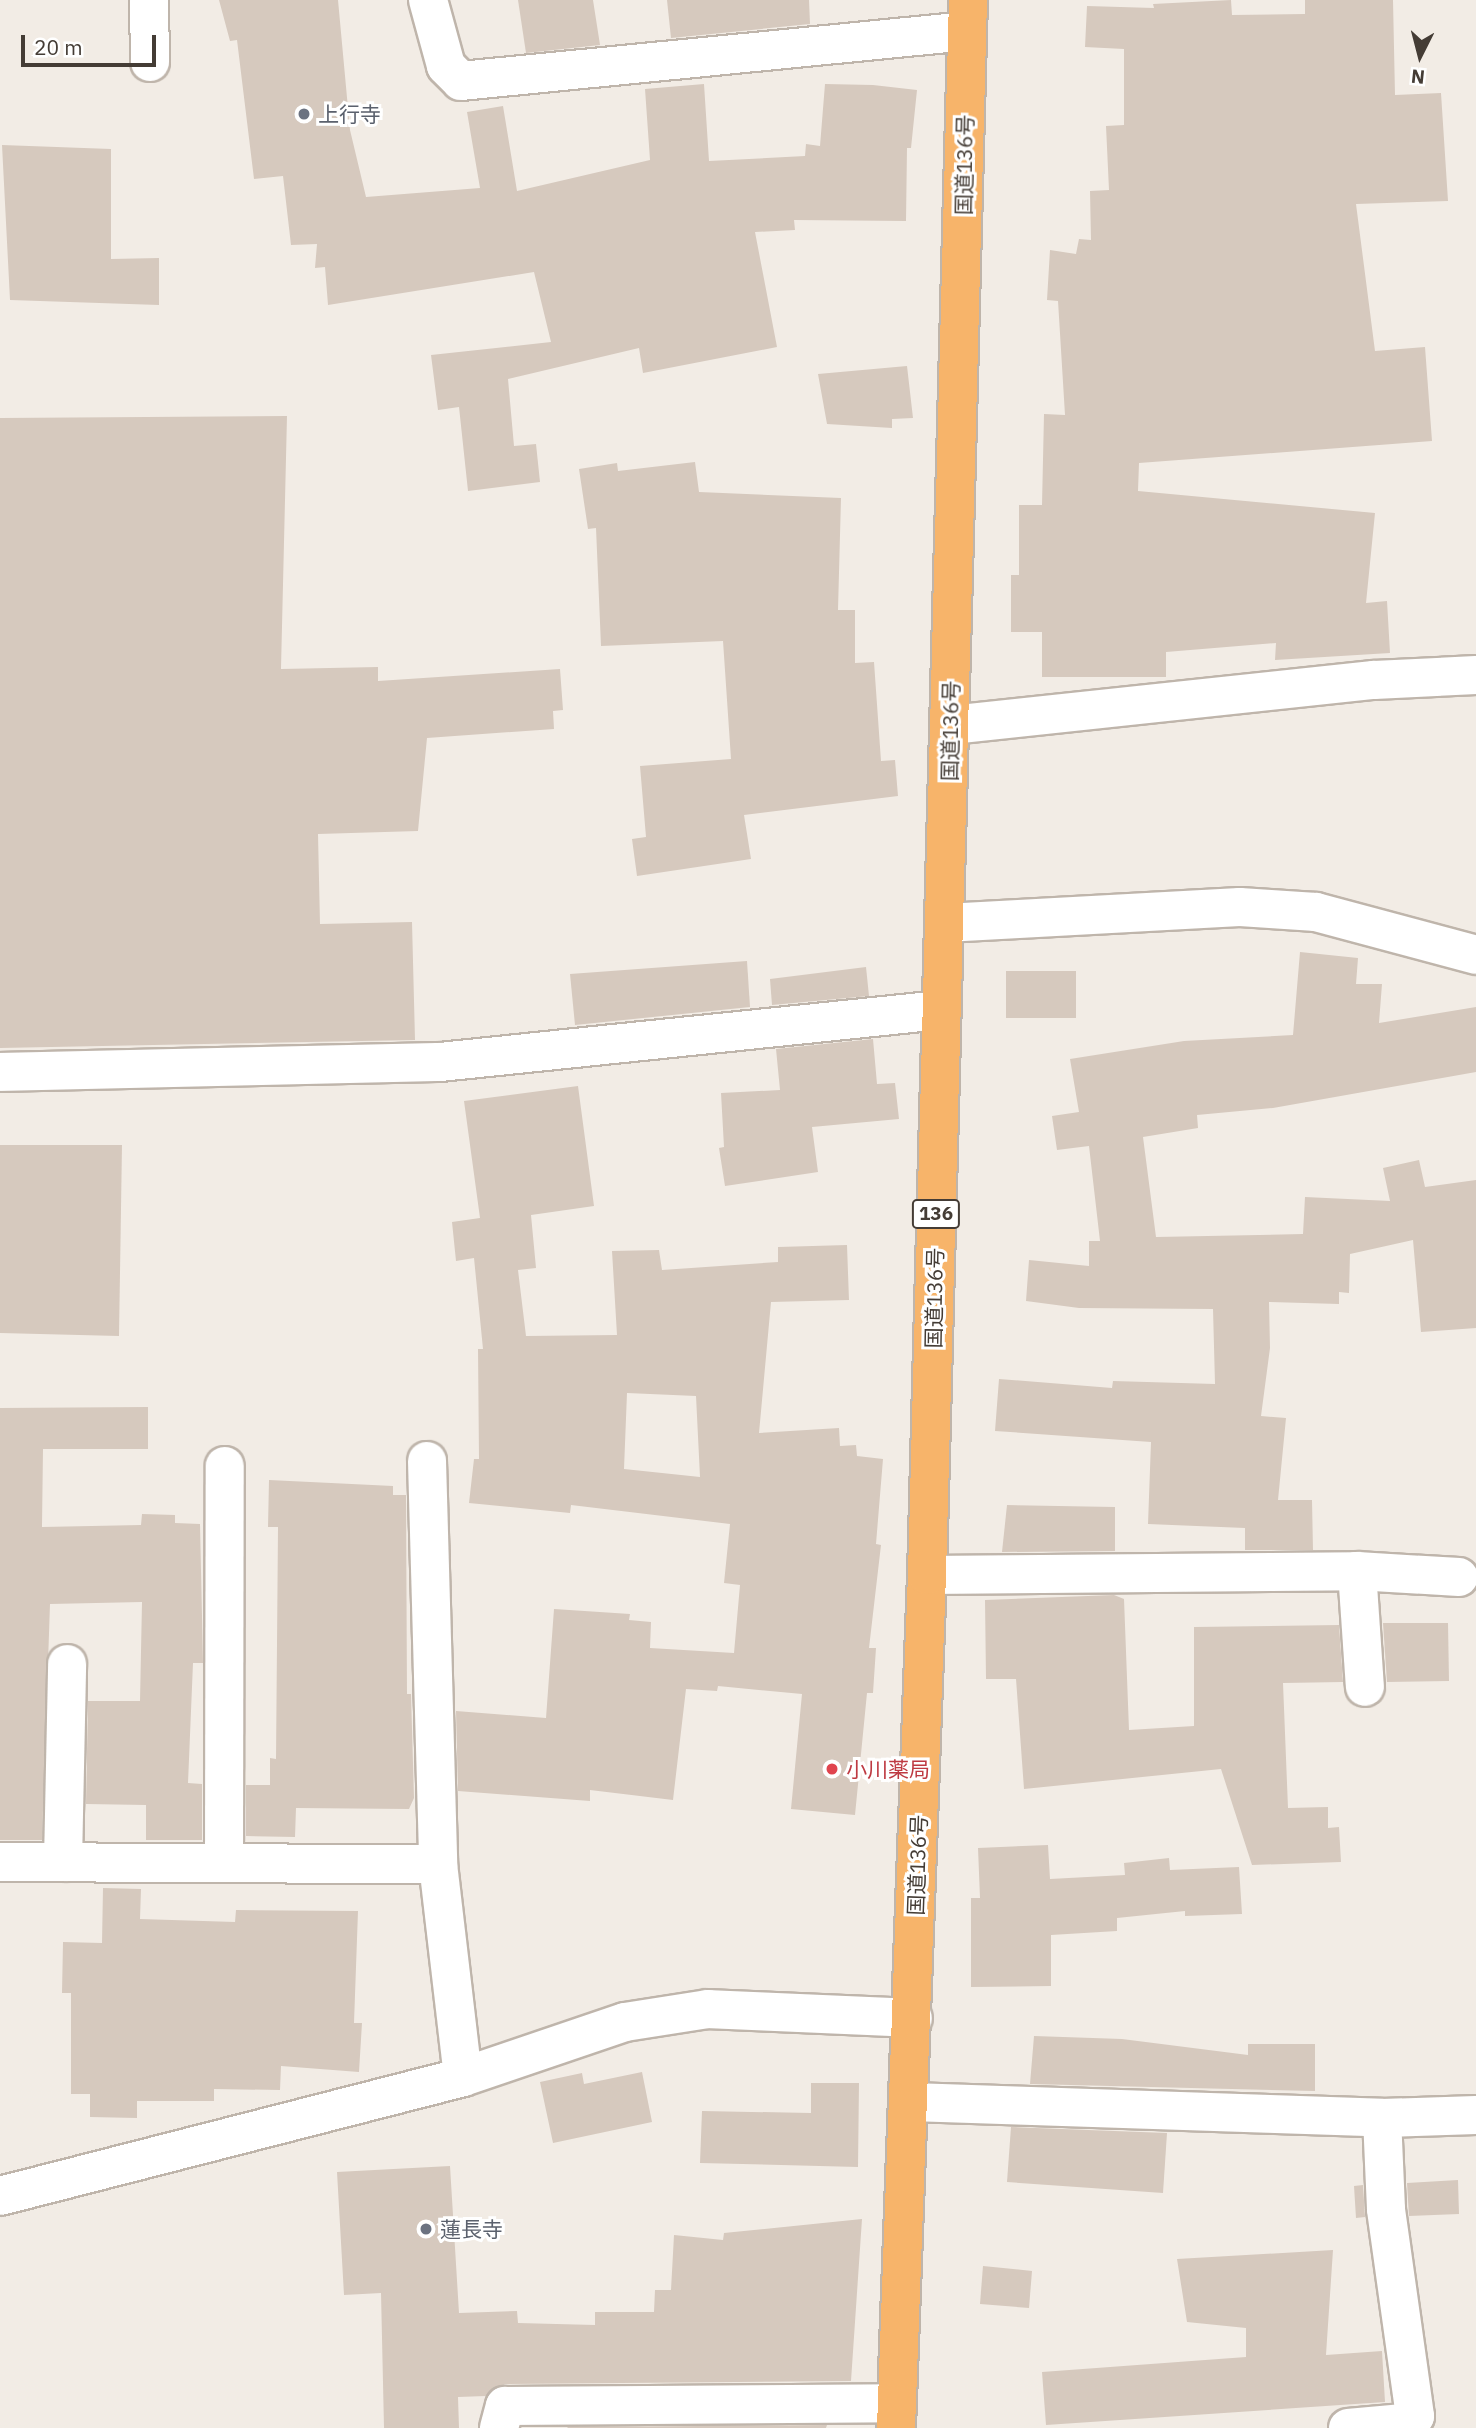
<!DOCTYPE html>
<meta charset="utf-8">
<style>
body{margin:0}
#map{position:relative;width:1476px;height:2428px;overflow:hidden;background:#f2ece5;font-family:"IBM Plex Sans","Noto Sans JP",sans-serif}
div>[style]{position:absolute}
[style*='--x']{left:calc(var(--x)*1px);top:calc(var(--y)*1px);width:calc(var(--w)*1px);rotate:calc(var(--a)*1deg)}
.building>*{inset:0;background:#d6c9be}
.roads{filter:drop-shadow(2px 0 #bfb5ab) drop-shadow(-2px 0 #bfb5ab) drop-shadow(0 2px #bfb5ab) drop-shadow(0 -2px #bfb5ab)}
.minor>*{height:38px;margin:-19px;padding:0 19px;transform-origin:19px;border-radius:19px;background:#fff}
.highway>*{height:38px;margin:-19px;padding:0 19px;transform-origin:19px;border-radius:19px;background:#f7b46a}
.dots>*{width:19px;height:19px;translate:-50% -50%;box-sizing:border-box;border:4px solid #fff;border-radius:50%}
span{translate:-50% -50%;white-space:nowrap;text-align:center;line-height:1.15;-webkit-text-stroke:6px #fff;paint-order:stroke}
.shield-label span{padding:2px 5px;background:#fff;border:2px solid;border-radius:5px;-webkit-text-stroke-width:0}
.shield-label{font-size:19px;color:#443c35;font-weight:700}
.worship-label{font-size:21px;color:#5b616d}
.left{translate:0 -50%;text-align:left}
.street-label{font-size:21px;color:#443c35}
.health-label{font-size:21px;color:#be3a42}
.north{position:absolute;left:1385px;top:21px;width:70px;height:70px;-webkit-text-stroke:5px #fff;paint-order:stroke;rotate:186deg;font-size:19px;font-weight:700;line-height:28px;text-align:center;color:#443c35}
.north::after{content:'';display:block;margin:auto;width:24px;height:32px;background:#443c35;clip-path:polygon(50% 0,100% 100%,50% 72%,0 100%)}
.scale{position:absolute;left:21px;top:35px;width:135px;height:32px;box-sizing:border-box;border:4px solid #443c35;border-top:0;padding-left:9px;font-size:21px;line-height:24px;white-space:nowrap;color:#443c35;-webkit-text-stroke:5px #fff;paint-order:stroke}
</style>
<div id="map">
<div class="building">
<div style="clip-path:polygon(219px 0,338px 0,350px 130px,366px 197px,480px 188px,467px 112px,503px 106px,517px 191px,650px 160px,645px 89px,704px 84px,709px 161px,805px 156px,806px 144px,820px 146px,825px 84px,873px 85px,917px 90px,911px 148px,907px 148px,906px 221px,794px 220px,795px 230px,755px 232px,777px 347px,643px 373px,639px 348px,508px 379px,514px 446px,536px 444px,540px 482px,468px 491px,459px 407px,438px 410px,431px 355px,551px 342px,534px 272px,328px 305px,325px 267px,315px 268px,317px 244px,291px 245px,283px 176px,254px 179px,237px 40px,230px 41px)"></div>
<div style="clip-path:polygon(518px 0,593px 0,600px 45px,526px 53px)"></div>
<div style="clip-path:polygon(667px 0,809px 0,810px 24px,671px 38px)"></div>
<div style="clip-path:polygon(1231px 0,1232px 15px,1305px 14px,1305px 0,1393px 0,1395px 95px,1441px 93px,1448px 201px,1356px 204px,1375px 351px,1425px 347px,1432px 441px,1139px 463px,1138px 491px,1375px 513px,1366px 603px,1387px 601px,1390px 653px,1275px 660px,1276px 643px,1166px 652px,1166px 677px,1042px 677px,1042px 632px,1011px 632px,1011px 575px,1019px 575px,1019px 505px,1042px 505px,1044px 414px,1065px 415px,1058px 301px,1047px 300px,1050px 250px,1076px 254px,1079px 239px,1091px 240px,1090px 191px,1109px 190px,1106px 126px,1124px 125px,1124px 49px,1085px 47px,1087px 6px,1154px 8px,1153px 4px)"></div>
<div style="clip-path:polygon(2px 145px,111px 149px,111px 259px,159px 258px,159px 305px,10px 300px)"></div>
<div style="clip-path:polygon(907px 366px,913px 418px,892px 419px,892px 428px,827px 424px,818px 374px)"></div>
<div style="clip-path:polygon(287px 416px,281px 669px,378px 667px,378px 681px,560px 669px,563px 710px,553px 711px,554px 729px,427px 738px,418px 831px,318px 834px,320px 924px,412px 922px,415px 1040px,0 1048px,0 418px)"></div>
<div style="clip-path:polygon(695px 462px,699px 492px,841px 498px,838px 610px,855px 610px,855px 663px,874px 662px,881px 761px,895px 760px,898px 796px,744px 815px,751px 859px,637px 876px,632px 839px,646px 837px,640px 766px,731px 759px,723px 641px,601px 646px,596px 528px,588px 529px,579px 469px,617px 463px,618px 471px)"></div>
<div style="clip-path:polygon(1300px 952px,1358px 958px,1356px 984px,1382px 984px,1379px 1023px,1476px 1007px,1476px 1072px,1273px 1108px,1197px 1115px,1198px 1128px,1143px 1137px,1156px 1237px,1303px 1234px,1305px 1197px,1390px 1201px,1383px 1168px,1419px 1160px,1425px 1187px,1476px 1180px,1476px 1328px,1421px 1332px,1413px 1240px,1350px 1254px,1349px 1293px,1339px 1292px,1339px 1304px,1269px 1302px,1270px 1348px,1261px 1416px,1286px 1418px,1278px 1500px,1312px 1500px,1313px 1550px,1245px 1550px,1245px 1528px,1148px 1524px,1151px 1442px,995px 1431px,999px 1379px,1112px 1388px,1113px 1381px,1215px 1384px,1213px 1309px,1079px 1308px,1026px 1301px,1029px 1260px,1089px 1266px,1089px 1241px,1100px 1241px,1089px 1146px,1057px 1150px,1052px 1116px,1079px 1112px,1070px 1059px,1184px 1041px,1293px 1035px)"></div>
<div style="clip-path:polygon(747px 961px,750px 1007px,575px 1025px,570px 974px)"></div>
<div style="clip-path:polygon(866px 967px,869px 996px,772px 1005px,770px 979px)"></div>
<div style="clip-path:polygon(1006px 971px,1076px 971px,1076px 1018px,1006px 1018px)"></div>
<div style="clip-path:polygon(873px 1039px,877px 1084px,895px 1083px,899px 1119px,812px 1127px,818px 1172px,725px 1186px,719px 1148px,724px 1147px,721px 1093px,780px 1090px,776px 1049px)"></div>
<div style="clip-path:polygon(evenodd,578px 1086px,594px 1206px,531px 1215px,536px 1268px,518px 1270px,526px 1336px,617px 1335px,612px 1251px,659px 1250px,662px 1270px,778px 1262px,778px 1247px,847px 1245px,849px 1300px,771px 1302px,759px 1433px,839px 1428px,840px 1446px,856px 1445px,857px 1456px,883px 1459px,876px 1544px,881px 1545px,869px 1648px,876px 1648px,873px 1693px,867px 1693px,855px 1815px,791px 1809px,802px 1694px,718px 1686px,717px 1691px,686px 1689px,673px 1800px,590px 1790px,590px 1801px,458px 1791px,456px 1711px,546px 1718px,554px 1609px,630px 1614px,629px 1620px,651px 1622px,650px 1648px,734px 1653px,740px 1585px,724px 1583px,730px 1524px,571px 1505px,570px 1513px,469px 1503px,474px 1459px,479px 1459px,478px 1349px,483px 1349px,474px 1258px,456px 1261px,452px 1222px,480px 1218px,464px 1101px,578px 1086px,627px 1393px,696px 1396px,700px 1477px,624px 1469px,627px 1393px)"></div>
<div style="clip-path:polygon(0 1145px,122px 1145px,119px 1336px,0 1333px)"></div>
<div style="clip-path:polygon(148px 1407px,148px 1449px,43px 1449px,42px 1527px,141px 1525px,142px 1514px,175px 1515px,175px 1523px,200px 1524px,203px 1663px,193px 1663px,188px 1783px,202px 1784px,202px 1840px,146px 1840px,146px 1805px,86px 1804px,88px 1701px,140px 1701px,142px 1602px,50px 1604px,42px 1840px,0 1840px,0 1408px)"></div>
<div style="clip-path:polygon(269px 1480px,393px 1486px,393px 1495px,406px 1495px,407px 1694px,411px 1694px,414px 1798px,409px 1809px,296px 1808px,295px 1837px,246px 1836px,246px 1785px,270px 1785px,270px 1758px,276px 1759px,278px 1527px,268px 1527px)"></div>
<div style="clip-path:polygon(1007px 1505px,1115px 1507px,1115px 1551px,1002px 1552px)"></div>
<div style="clip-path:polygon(1114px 1595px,1124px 1599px,1129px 1730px,1194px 1726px,1194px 1627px,1339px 1625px,1343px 1682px,1283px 1683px,1288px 1808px,1328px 1807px,1328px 1828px,1339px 1827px,1341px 1862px,1252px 1865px,1221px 1769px,1024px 1789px,1016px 1679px,986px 1679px,985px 1600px)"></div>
<div style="clip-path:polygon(1383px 1623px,1448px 1623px,1449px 1681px,1387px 1682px)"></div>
<div style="clip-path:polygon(1048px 1845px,1050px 1879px,1125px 1875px,1124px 1863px,1169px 1858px,1170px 1870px,1239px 1867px,1242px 1914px,1185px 1916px,1185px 1911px,1117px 1918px,1117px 1931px,1051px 1935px,1051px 1986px,971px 1987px,971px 1898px,980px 1898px,978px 1848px)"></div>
<div style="clip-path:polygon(103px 1888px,141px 1889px,140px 1919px,235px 1922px,236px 1910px,358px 1911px,354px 2023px,362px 2023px,359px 2072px,281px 2066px,280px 2090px,214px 2089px,214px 2101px,137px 2101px,137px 2118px,90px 2117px,90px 2094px,71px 2094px,71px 1993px,62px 1993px,63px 1942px,102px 1943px)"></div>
<div style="clip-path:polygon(1034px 2036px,1122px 2039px,1248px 2055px,1248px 2044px,1315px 2044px,1315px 2091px,1030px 2084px)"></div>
<div style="clip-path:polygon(642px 2072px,652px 2122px,553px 2143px,540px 2082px,582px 2073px,584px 2084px)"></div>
<div style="clip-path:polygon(811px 2083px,859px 2083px,858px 2167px,700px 2163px,702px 2111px,811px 2113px)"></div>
<div style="clip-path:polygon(1011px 2127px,1167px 2133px,1163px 2193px,1007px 2182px)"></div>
<div style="clip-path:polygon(450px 2166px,459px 2313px,517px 2311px,518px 2323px,595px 2325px,595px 2312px,654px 2312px,655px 2290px,671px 2290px,674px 2235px,723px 2240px,724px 2233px,862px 2219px,851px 2381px,505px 2384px,486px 2396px,458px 2397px,459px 2428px,384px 2428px,381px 2293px,344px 2295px,337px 2172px)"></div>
<div style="clip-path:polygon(1458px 2180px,1459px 2214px,1409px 2216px,1407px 2183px)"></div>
<div style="clip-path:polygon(1363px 2185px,1365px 2217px,1356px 2218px,1354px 2186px)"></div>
<div style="clip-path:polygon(1333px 2250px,1326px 2355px,1382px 2351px,1385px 2402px,1046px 2425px,1042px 2372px,1246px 2357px,1246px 2328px,1187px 2322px,1177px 2259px)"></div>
<div style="clip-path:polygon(983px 2266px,1032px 2271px,1029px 2308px,980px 2304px)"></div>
<div style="clip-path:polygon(827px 2425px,826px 2428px,567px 2428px,568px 2427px)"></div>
</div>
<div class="roads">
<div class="minor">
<div style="--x:149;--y:0;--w:62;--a:89.1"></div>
<div style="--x:428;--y:0;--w:68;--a:74.7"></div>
<div style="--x:446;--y:66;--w:21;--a:45"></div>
<div style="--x:461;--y:81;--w:508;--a:-5.64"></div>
<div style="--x:951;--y:725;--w:425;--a:-6.1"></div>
<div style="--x:1374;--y:680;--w:102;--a:-2.8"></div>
<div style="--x:945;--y:923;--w:295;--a:-3.1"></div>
<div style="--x:1240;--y:907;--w:76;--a:3.8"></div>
<div style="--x:1316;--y:912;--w:166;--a:15"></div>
<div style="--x:0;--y:1072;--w:440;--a:-1.3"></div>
<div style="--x:440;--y:1062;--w:504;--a:-5.93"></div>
<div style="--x:427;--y:1461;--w:403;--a:88.4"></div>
<div style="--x:1357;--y:1571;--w:116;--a:86.1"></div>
<div style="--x:927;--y:1575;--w:430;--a:-0.5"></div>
<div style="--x:1357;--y:1571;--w:102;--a:3.4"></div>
<div style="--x:0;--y:1862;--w:438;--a:0.3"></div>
<div style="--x:438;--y:1864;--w:214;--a:83.3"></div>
<div style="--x:63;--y:1862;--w:198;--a:-88.8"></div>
<div style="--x:224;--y:1863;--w:397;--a:-89.9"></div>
<div style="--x:911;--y:2102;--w:471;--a:1.9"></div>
<div style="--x:1382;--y:2118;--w:94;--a:-1.8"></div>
<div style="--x:0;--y:2196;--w:478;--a:-14.4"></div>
<div style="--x:463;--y:2077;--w:171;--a:-18.8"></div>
<div style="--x:625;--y:2022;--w:84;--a:-8.9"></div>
<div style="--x:708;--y:2009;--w:205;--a:2.5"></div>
<div style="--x:499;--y:2428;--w:23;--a:-75"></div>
<div style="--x:505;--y:2406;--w:392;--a:-0.4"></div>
<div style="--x:1348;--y:2428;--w:56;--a:-5.1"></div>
<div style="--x:1404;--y:2423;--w:13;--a:-32"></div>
<div style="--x:1415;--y:2416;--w:209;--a:-98"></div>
<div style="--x:1386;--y:2209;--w:91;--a:-92.5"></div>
</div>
<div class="highway">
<div style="--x:896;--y:2428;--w:854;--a:-87.92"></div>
<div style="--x:927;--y:1575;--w:1576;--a:-88.51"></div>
</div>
</div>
<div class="dots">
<div style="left:304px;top:114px;background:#6b7280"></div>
<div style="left:832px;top:1769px;background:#e0444e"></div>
<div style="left:426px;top:2229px;background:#6b7280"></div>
</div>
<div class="shield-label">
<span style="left:936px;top:1214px">136</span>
</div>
<div class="worship-label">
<span class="left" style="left:318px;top:114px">上行寺</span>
<span class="left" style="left:440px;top:2229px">蓮長寺</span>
</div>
<div class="street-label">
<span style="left:964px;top:165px;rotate:-89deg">国道136号</span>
<span style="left:950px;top:731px;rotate:-89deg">国道136号</span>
<span style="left:934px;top:1298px;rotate:-89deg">国道136号</span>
<span style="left:917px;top:1865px;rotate:-88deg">国道136号</span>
</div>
<div class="health-label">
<span class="left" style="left:846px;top:1769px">小川薬局</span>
</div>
<div class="north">N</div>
<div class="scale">20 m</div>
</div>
